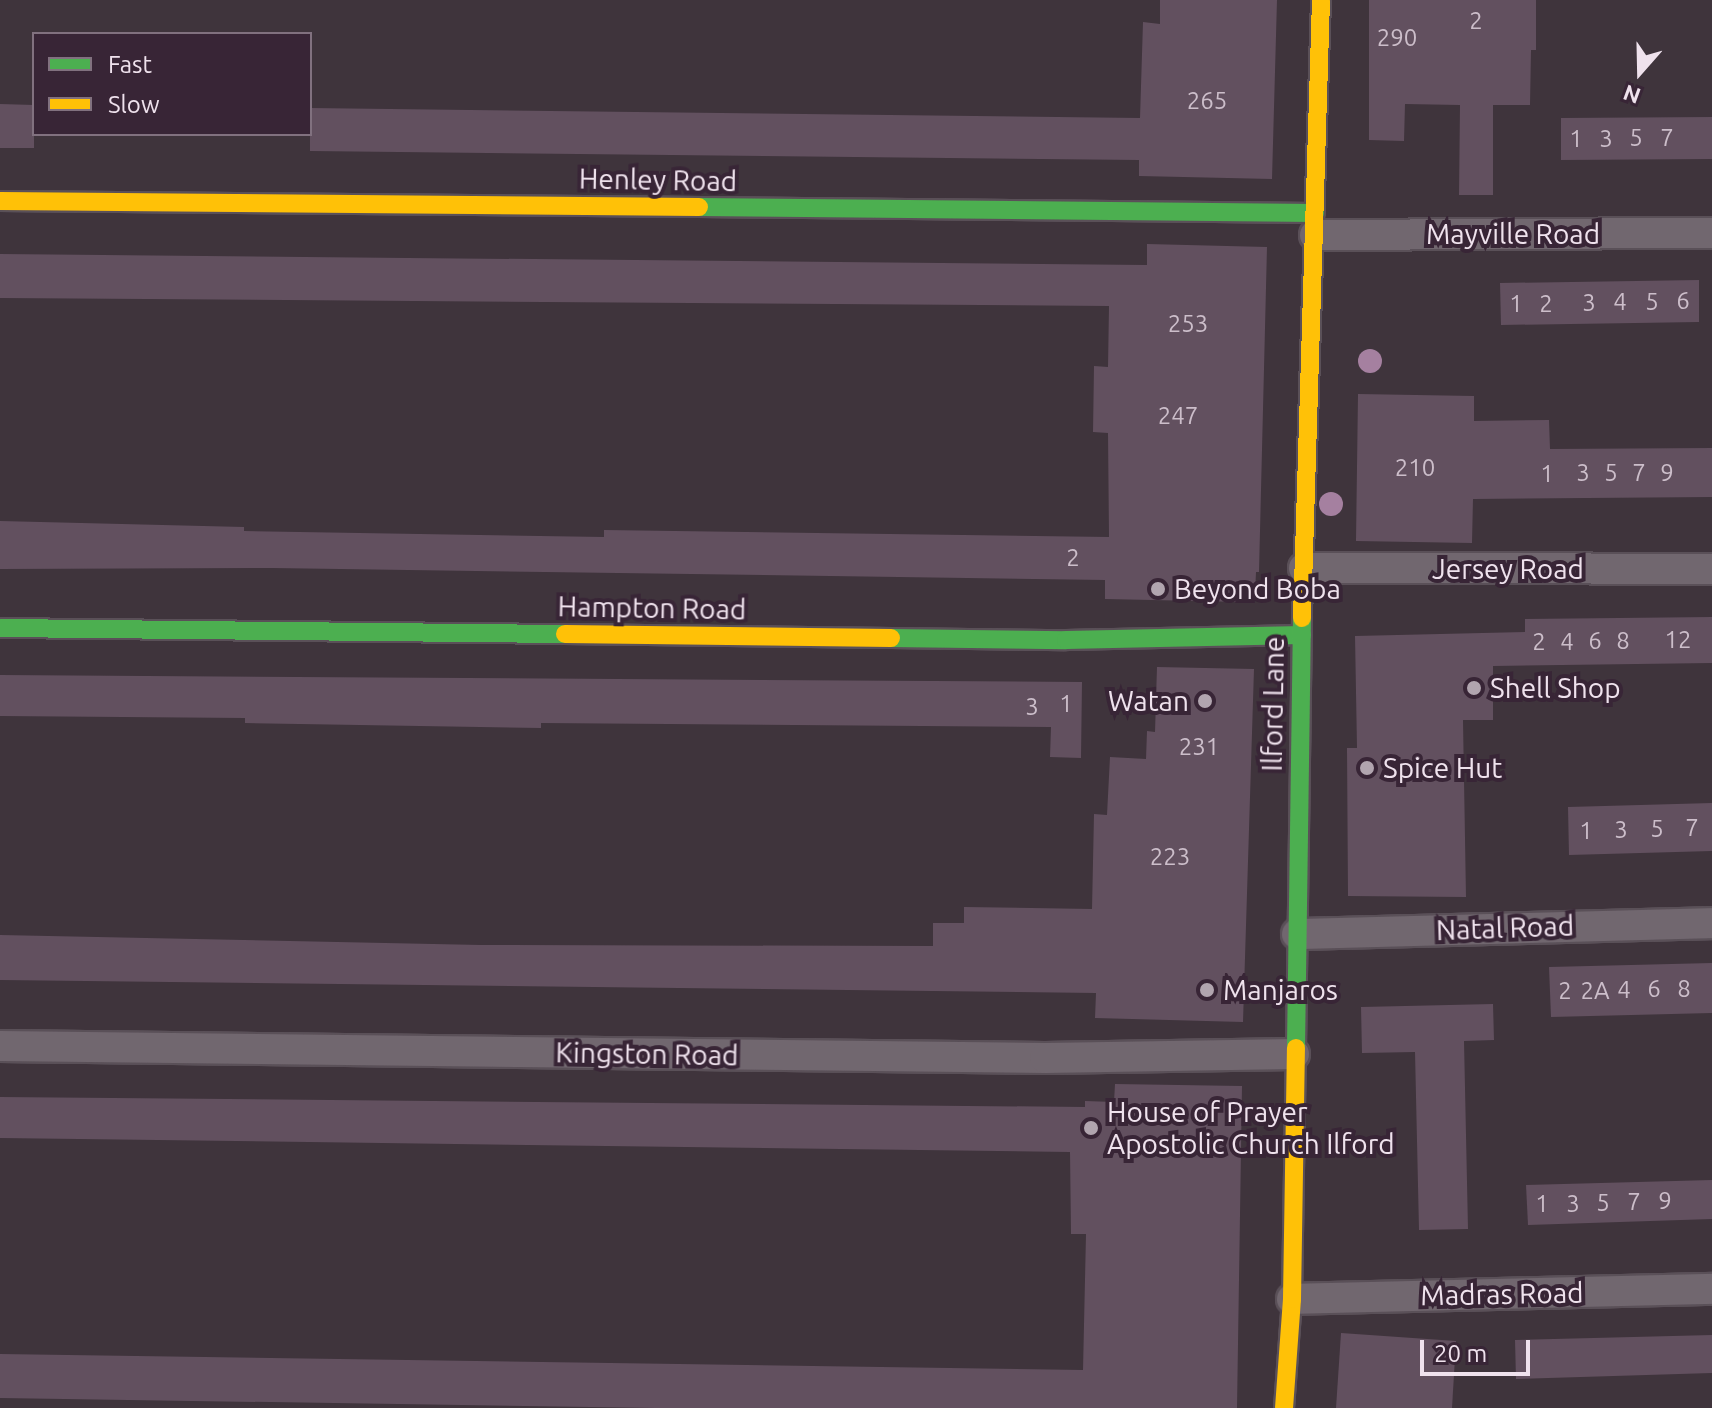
<!DOCTYPE html>
<style>
body{margin:0}
#map{position:relative;width:1712px;height:1408px;overflow:hidden;background:#3f343c;font-family:Ubuntu,sans-serif}
div>[style]{position:absolute}
[style*='--x']{left:calc(var(--x)*1px);top:calc(var(--y)*1px);width:calc(var(--w)*1px);rotate:calc(var(--a)*1deg)}
.building>*{inset:0;background:#62505f}
.roads{filter:drop-shadow(2px 0 #5a5058) drop-shadow(-2px 0 #5a5058) drop-shadow(0 2px #5a5058) drop-shadow(0 -2px #5a5058)}
.street>*{height:30px;margin:-15px;padding:0 15px;transform-origin:15px;border-radius:15px;background:#71676f}
.fast>*{height:18px;margin:-9px;padding:0 9px;transform-origin:9px;border-radius:9px;background:#4caf50}
.slow>*{height:18px;margin:-9px;padding:0 9px;transform-origin:9px;border-radius:9px;background:#ffc107}
.trees>*{width:24px;height:24px;margin:-12px;border-radius:50%;background:#a580a0}
.dots>*{width:22px;height:22px;translate:-50% -50%;box-sizing:border-box;border:4px solid #382536;border-radius:50%}
span{translate:-50% -50%;white-space:nowrap;text-align:center;line-height:1.15;-webkit-text-stroke:8px #382536;paint-order:stroke}
.number-label{font-size:24px;color:#ccbeca}
.number-label span{-webkit-text-stroke-width:0}
.street-label{font-size:28px;color:#efe2ed}
.poi-label{font-size:28px;color:#efe2ed}
.left{translate:0 -50%;text-align:left}
.right{translate:-100% -50%;text-align:right}
.legend{position:absolute;left:32px;top:32px;width:280px;height:104px;box-sizing:border-box;background:#382536;border:2px solid #81717f;margin:0;padding:10px 14px;list-style:none;font-size:24px;color:#efe2ed}
.legend li{display:flex;align-items:center;gap:16px;height:40px}
.legend b{width:40px;border:2px solid #81717f}
.north{position:absolute;left:1600px;top:32px;width:80px;height:80px;-webkit-text-stroke:6px #382536;paint-order:stroke;rotate:200deg;font-size:22px;font-weight:700;line-height:32px;text-align:center;color:#efe2ed}
.north::after{content:'';display:block;margin:auto;width:28px;height:36px;background:#efe2ed;clip-path:polygon(50% 0,100% 100%,50% 72%,0 100%)}
.scale{position:absolute;left:1420px;top:1340px;width:110px;height:36px;box-sizing:border-box;border:4px solid #efe2ed;border-top:0;padding-left:10px;font-size:24px;line-height:28px;white-space:nowrap;color:#efe2ed;-webkit-text-stroke:6px #382536;paint-order:stroke}
</style>
<div id="map">
<div class="building">
<div style="clip-path:polygon(1160px 0,1277px 0,1272px 179px,1139px 176px,1139px 160px,310px 151px,310px 108px,1140px 118px,1143px 22px,1160px 24px)"></div>
<div style="clip-path:polygon(1369px 0,1536px 0,1536px 50px,1531px 50px,1530px 105px,1493px 105px,1493px 195px,1459px 195px,1460px 105px,1405px 104px,1404px 141px,1369px 140px)"></div>
<div style="clip-path:polygon(0 104px,34px 105px,34px 148px,0 148px)"></div>
<div style="clip-path:polygon(1712px 117px,1712px 159px,1561px 160px,1561px 118px)"></div>
<div style="clip-path:polygon(1147px 244px,1267px 247px,1259px 572px,1256px 572px,1255px 595px,1245px 602px,1105px 599px,1105px 580px,272px 568px,0 569px,0 521px,244px 527px,244px 531px,604px 537px,604px 530px,1109px 537px,1108px 433px,1093px 432px,1094px 366px,1108px 367px,1109px 306px,0 298px,0 254px,1147px 265px)"></div>
<div style="clip-path:polygon(1699px 280px,1699px 322px,1501px 325px,1500px 283px)"></div>
<div style="clip-path:polygon(1358px 394px,1474px 396px,1474px 421px,1549px 420px,1550px 449px,1712px 448px,1712px 497px,1473px 499px,1472px 543px,1356px 541px)"></div>
<div style="clip-path:polygon(1712px 617px,1712px 663px,1493px 666px,1493px 720px,1463px 720px,1466px 897px,1348px 896px,1347px 748px,1357px 748px,1355px 636px,1525px 632px,1525px 619px)"></div>
<div style="clip-path:polygon(1157px 667px,1254px 669px,1243px 1022px,1095px 1018px,1096px 993px,0 980px,0 935px,481px 945px,933px 946px,933px 923px,964px 923px,964px 907px,1092px 909px,1094px 814px,1107px 815px,1110px 757px,1146px 759px,1147px 731px,1155px 732px)"></div>
<div style="clip-path:polygon(0 675px,1082px 682px,1081px 758px,1050px 757px,1051px 727px,541px 723px,541px 728px,245px 723px,245px 718px,0 716px)"></div>
<div style="clip-path:polygon(1712px 803px,1712px 851px,1569px 855px,1568px 807px)"></div>
<div style="clip-path:polygon(1712px 963px,1712px 1013px,1551px 1017px,1549px 967px)"></div>
<div style="clip-path:polygon(1493px 1004px,1494px 1040px,1464px 1041px,1468px 1229px,1419px 1230px,1415px 1052px,1362px 1053px,1361px 1007px)"></div>
<div style="clip-path:polygon(1115px 1084px,1242px 1086px,1237px 1408px,656px 1408px,0 1398px,0 1354px,1083px 1370px,1086px 1234px,1071px 1234px,1070px 1152px,0 1138px,0 1097px,1085px 1107px,1085px 1101px,1114px 1102px)"></div>
<div style="clip-path:polygon(1712px 1180px,1712px 1219px,1528px 1225px,1526px 1185px)"></div>
<div style="clip-path:polygon(1341px 1333px,1456px 1341px,1452px 1408px,1336px 1408px)"></div>
<div style="clip-path:polygon(1712px 1335px,1712px 1373px,1516px 1379px,1515px 1340px)"></div>
</div>
<div class="roads">
<div class="street">
<div style="--x:1315;--y:235;--w:397;--a:-0.3"></div>
<div style="--x:1304;--y:568;--w:408;--a:0.1"></div>
<div style="--x:1297;--y:934;--w:415;--a:-1.5"></div>
<div style="--x:0;--y:1046;--w:1045;--a:0.66"></div>
<div style="--x:1045;--y:1058;--w:249;--a:-0.9"></div>
<div style="--x:1292;--y:1299;--w:420;--a:-1.4"></div>
</div>
<div class="fast">
<div style="--x:699;--y:207;--w:616;--a:0.56"></div>
<div style="--x:0;--y:628;--w:565;--a:0.61"></div>
<div style="--x:891;--y:638;--w:175;--a:0.7"></div>
<div style="--x:1066;--y:640;--w:236;--a:-1.2"></div>
<div style="--x:1296;--y:1048;--w:430;--a:-89.2"></div>
</div>
<div class="slow">
<div style="--x:0;--y:201;--w:699;--a:0.49"></div>
<div style="--x:1302;--y:618;--w:618;--a:-88.24"></div>
<div style="--x:565;--y:634;--w:326;--a:0.7"></div>
<div style="--x:1284;--y:1408;--w:109;--a:-85.8"></div>
<div style="--x:1292;--y:1299;--w:251;--a:-89.1"></div>
</div>
</div>
<div class="trees">
<div style="left:1370px;top:361px"></div>
<div style="left:1331px;top:504px"></div>
</div>
<div class="dots">
<div style="left:1158px;top:589px;background:#b1a5af"></div>
<div style="left:1474px;top:688px;background:#b1a5af"></div>
<div style="left:1205px;top:701px;background:#b1a5af"></div>
<div style="left:1367px;top:768px;background:#b1a5af"></div>
<div style="left:1207px;top:990px;background:#b1a5af"></div>
<div style="left:1091px;top:1128px;background:#b1a5af"></div>
</div>
<div class="number-label">
<span style="left:1476px;top:21px">2</span>
<span style="left:1397px;top:38px">290</span>
<span style="left:1207px;top:101px">265</span>
<span style="left:1636px;top:138px">5</span>
<span style="left:1667px;top:138px">7</span>
<span style="left:1576px;top:139px">1</span>
<span style="left:1606px;top:139px">3</span>
<span style="left:1683px;top:301px">6</span>
<span style="left:1620px;top:302px">4</span>
<span style="left:1652px;top:302px">5</span>
<span style="left:1589px;top:303px">3</span>
<span style="left:1516px;top:304px">1</span>
<span style="left:1546px;top:304px">2</span>
<span style="left:1188px;top:324px">253</span>
<span style="left:1178px;top:416px">247</span>
<span style="left:1415px;top:468px">210</span>
<span style="left:1583px;top:473px">3</span>
<span style="left:1611px;top:473px">5</span>
<span style="left:1639px;top:473px">7</span>
<span style="left:1667px;top:473px">9</span>
<span style="left:1547px;top:474px">1</span>
<span style="left:1073px;top:558px">2</span>
<span style="left:1678px;top:640px">12</span>
<span style="left:1595px;top:641px">6</span>
<span style="left:1623px;top:641px">8</span>
<span style="left:1539px;top:642px">2</span>
<span style="left:1567px;top:642px">4</span>
<span style="left:1066px;top:704px">1</span>
<span style="left:1032px;top:707px">3</span>
<span style="left:1199px;top:747px">231</span>
<span style="left:1692px;top:828px">7</span>
<span style="left:1657px;top:829px">5</span>
<span style="left:1621px;top:830px">3</span>
<span style="left:1586px;top:831px">1</span>
<span style="left:1170px;top:857px">223</span>
<span style="left:1654px;top:989px">6</span>
<span style="left:1684px;top:989px">8</span>
<span style="left:1624px;top:990px">4</span>
<span style="left:1565px;top:991px">2</span>
<span style="left:1595px;top:991px">2A</span>
<span style="left:1665px;top:1201px">9</span>
<span style="left:1634px;top:1202px">7</span>
<span style="left:1603px;top:1203px">5</span>
<span style="left:1542px;top:1204px">1</span>
<span style="left:1573px;top:1204px">3</span>
</div>
<div class="street-label">
<span style="left:658px;top:180px;rotate:1deg">Henley Road</span>
<span style="left:1513px;top:234px">Mayville Road</span>
<span style="left:1508px;top:569px">Jersey Road</span>
<span style="left:652px;top:608px;rotate:1deg">Hampton Road</span>
<span style="left:1273px;top:704px;rotate:-89deg">Ilford Lane</span>
<span style="left:1505px;top:928px;rotate:-2deg">Natal Road</span>
<span style="left:647px;top:1054px;rotate:1deg">Kingston Road</span>
<span style="left:1502px;top:1294px;rotate:-1deg">Madras Road</span>
</div>
<div class="poi-label">
<span class="left" style="left:1174px;top:589px">Beyond Boba</span>
<span class="left" style="left:1490px;top:688px">Shell Shop</span>
<span class="right" style="left:1189px;top:701px">Watan</span>
<span class="left" style="left:1383px;top:768px">Spice Hut</span>
<span class="left" style="left:1223px;top:990px">Manjaros</span>
<span class="left" style="left:1107px;top:1128px">House of Prayer<br>Apostolic Church Ilford</span>
</div>
<ul class="legend">
<li><b style="height:10px;background:#4caf50"></b>Fast</li>
<li><b style="height:10px;background:#ffc107"></b>Slow</li>
</ul>
<div class="north">N</div>
<div class="scale">20 m</div>
</div>
